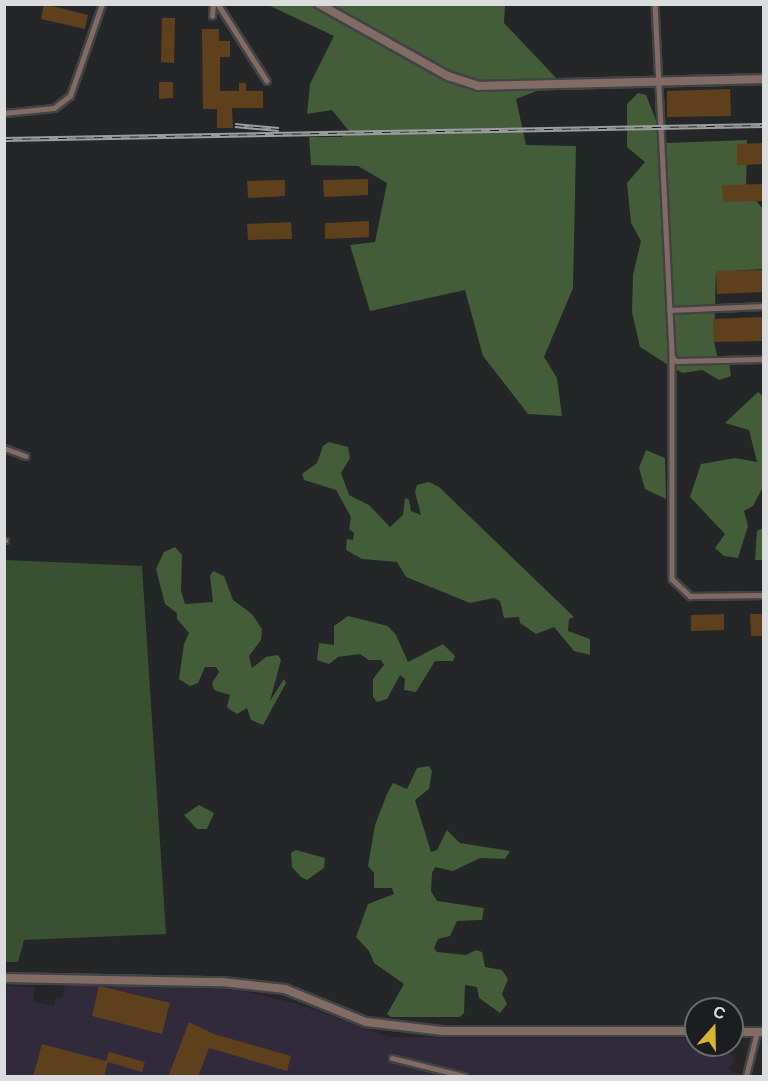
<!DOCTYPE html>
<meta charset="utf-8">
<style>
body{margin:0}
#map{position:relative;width:768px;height:1081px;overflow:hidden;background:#242628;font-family:Barlow,sans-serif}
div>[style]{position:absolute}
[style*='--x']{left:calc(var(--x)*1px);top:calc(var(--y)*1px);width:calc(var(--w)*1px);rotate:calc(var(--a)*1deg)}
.industrial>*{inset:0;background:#312a3a}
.green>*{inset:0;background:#3a5131}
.forest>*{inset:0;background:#425d38}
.building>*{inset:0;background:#5e411c}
.roads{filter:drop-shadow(2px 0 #414345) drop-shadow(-2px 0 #414345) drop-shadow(0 2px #414345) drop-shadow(0 -2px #414345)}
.service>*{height:4.5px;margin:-2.25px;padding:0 2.25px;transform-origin:2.25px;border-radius:2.25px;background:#816b64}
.minor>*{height:8px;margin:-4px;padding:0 4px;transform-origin:4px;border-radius:4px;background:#816b64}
.rail>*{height:5px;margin-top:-2.5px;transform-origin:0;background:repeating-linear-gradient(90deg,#1b1d1f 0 9px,#9b9d9f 0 18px);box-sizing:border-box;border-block:2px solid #9b9d9f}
span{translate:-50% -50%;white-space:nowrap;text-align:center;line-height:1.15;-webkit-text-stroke:5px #1b1d1f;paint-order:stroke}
.frame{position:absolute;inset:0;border:6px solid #dbdcde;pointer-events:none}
.north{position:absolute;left:684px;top:997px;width:60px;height:60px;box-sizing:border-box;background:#1b1d1f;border:2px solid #68696b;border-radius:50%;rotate:20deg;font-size:16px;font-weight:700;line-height:24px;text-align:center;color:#dbdcde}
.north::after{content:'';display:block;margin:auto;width:21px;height:27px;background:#d6b534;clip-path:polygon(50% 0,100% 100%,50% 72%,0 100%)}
</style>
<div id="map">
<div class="industrial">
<div style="clip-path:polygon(94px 981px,238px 990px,297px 1004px,389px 1037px,696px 1038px,696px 1045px,725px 1045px,735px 1059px,728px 1070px,744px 1076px,5px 1076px,5px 986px,35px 987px,33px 1001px,54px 1006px,56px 997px,62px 998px,66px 982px)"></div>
</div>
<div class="green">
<div style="clip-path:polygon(5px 560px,142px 566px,166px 934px,24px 940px,18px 962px,5px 962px)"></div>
</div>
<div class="forest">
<div style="clip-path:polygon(266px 4px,505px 5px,504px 23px,560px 82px,516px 99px,526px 145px,576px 146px,573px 288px,544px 357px,557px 378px,562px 416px,528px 414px,483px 356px,465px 290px,370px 311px,350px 245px,375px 242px,387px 183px,358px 166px,311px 165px,309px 137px,342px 137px,349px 131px,332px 110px,307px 114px,310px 84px,334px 36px)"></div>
<div style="clip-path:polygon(638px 93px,646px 95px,665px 143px,747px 140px,746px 189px,763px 209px,763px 269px,716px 272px,714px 342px,718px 359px,729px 362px,731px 376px,719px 380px,702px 370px,683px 373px,673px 368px,640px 347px,632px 312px,633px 275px,641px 241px,631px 223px,627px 183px,645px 162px,627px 147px,627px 104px)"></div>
<div style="clip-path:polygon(758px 392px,763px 396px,763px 487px,753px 506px,744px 511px,748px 526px,738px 558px,724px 556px,715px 548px,725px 534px,690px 497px,701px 464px,735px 458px,757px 462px,749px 430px,725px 423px)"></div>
<div style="clip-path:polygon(329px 442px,348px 447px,350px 458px,341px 473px,349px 495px,369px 505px,390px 527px,403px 515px,405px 498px,409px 500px,411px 511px,421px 515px,415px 492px,417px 485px,429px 482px,439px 487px,574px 617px,569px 619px,568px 631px,590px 639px,590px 655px,574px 651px,554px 627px,536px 634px,520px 623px,519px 617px,504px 618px,500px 601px,494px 598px,470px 603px,406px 577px,397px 562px,362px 559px,346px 550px,347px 539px,353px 540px,354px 533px,349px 529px,351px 517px,336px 490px,304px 480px,302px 474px,317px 463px,323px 446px)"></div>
<div style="clip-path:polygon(646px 450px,665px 458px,666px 499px,645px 489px,639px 468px)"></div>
<div style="clip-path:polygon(763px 528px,763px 560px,755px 560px,757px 531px)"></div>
<div style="clip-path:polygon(175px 547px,182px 555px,181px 591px,185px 604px,213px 602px,210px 576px,213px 571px,224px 576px,233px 600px,252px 614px,262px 629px,261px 640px,249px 656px,252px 668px,266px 657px,278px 655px,281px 660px,270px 701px,284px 679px,286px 683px,263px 725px,251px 720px,247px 708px,237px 714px,232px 711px,227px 707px,230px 695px,214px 690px,212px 683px,219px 672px,216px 667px,205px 667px,198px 683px,190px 686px,179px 679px,184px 644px,189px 633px,177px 619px,177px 613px,165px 604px,156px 569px,164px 552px)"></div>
<div style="clip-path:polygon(348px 616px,388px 626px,396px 635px,408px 662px,443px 644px,455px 656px,453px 661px,435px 661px,416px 692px,404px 690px,405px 679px,400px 675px,387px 699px,377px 702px,373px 697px,373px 679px,384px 665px,381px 660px,369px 660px,360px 654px,338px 657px,329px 664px,317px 660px,319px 643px,334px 645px,334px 626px)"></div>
<div style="clip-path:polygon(429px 766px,432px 771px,429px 789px,415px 800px,431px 852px,437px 850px,447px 830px,460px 843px,510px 851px,505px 859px,480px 858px,453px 871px,435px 867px,432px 873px,431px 891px,437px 901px,484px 908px,482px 920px,457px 921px,450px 936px,438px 939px,434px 948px,437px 952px,466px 955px,476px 950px,482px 952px,485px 967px,502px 970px,508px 979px,502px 994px,507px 1004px,500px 1013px,479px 998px,477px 987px,465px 985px,464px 1013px,460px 1017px,391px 1017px,387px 1014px,404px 984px,374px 963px,369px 951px,356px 937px,368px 904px,394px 894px,392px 888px,374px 888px,374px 873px,368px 866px,375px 825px,387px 794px,393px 783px,407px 789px,417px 768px)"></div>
<div style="clip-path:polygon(199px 805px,214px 813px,207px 829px,197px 829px,184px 815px)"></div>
<div style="clip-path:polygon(296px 850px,325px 858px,324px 868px,307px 880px,301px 877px,292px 867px,291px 853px)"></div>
</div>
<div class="building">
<div style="clip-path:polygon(44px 4px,88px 15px,85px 29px,41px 19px)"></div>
<div style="clip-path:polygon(162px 18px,175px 18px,174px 63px,161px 62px)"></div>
<div style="clip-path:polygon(202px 29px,219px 29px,219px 41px,230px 41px,230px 57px,220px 57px,220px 91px,239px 91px,239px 83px,246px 83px,246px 91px,263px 91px,263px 108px,232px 108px,233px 128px,217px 128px,217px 109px,203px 109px)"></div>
<div style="clip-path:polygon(159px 82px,173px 82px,173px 98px,159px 99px)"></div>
<div style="clip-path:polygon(730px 89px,731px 116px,667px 117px,667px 91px)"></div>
<div style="clip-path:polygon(764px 143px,764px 164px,737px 165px,737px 144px)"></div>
<div style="clip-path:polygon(368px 179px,368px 195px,324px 197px,323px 180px)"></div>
<div style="clip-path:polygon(285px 180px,285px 196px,248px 198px,247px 181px)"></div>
<div style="clip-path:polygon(764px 184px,764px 201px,723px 202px,722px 185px)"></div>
<div style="clip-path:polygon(369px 221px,369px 237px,325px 239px,325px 223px)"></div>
<div style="clip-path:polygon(291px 222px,292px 239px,248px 240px,247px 224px)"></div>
<div style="clip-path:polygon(764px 270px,764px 292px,717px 294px,716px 271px)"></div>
<div style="clip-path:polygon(764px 317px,764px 341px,714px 342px,713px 319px)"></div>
<div style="clip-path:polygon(724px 614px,724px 630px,691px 631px,691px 615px)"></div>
<div style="clip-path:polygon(750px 614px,764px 614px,764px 636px,751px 636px)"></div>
<div style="clip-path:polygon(99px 986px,170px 1003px,162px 1034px,92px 1016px)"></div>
<div style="clip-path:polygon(189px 1022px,214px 1034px,291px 1056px,287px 1071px,209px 1048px,198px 1077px,168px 1077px)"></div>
<div style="clip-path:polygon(42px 1044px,106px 1061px,109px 1052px,145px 1062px,142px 1072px,108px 1062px,104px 1077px,33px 1077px)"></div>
</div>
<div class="roads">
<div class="service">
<div style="--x:218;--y:4;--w:91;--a:57.5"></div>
<div style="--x:655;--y:4;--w:352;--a:87.2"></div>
<div style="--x:672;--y:356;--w:6;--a:51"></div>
<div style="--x:676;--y:361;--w:88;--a:-1.3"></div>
<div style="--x:212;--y:16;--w:12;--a:-85"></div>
<div style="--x:4;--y:113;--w:50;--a:-5.7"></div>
<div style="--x:54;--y:108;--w:20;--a:-37"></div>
<div style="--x:70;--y:96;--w:97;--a:-70.8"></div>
<div style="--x:669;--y:310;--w:95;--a:-2.4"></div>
<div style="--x:672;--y:356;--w:223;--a:90"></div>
<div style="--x:672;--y:579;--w:25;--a:43"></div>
<div style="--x:690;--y:596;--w:74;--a:-0.8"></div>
<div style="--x:4;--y:448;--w:23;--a:20"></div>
<div style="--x:4;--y:541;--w:2;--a:0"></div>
<div style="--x:392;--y:1058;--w:74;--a:14"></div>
<div style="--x:746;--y:1076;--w:45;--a:-76"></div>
</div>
<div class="minor">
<div style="--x:319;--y:4;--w:148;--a:29.2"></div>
<div style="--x:448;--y:76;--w:32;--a:18"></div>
<div style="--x:478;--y:86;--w:286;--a:-1.4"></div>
<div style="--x:4;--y:978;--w:218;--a:1.1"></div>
<div style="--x:222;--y:982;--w:63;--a:6.3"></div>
<div style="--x:285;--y:989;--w:87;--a:22.2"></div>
<div style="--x:366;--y:1022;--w:78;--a:6.7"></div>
<div style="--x:443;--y:1031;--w:253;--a:0"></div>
<div style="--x:732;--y:1032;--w:32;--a:0"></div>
</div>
</div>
<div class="rail">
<div style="--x:235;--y:125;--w:44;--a:5.2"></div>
<div style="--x:4;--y:139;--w:760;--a:-1.06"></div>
</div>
<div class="frame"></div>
<div class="north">С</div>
</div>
